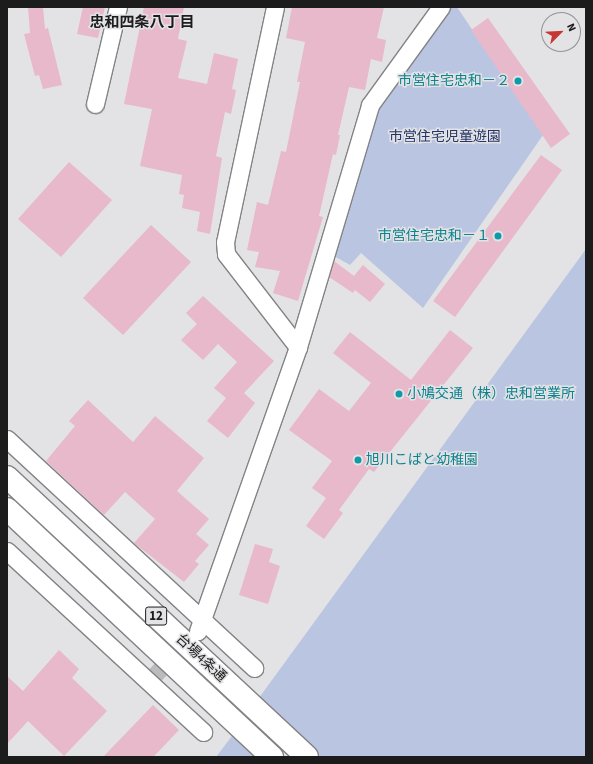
<!DOCTYPE html>
<meta charset="utf-8">
<style>
body{margin:0}
#map{position:relative;width:593px;height:764px;overflow:hidden;background:#e3e3e5;font-family:"Source Sans 3","Noto Sans JP",sans-serif}
div>[style]{position:absolute}
[style*='--x']{left:calc(var(--x)*1px);top:calc(var(--y)*1px);width:calc(var(--w)*1px);rotate:calc(var(--a)*1deg)}
.green>*{inset:0;background:#bac5e2}
.building>*{inset:0;background:#e8b8cb}
.minor-tunnel>*{height:17px;margin-top:-8.5px;transform-origin:0;background:repeating-linear-gradient(90deg,#bbbbbd 0 17px,transparent 0 25px)}
.roads{filter:drop-shadow(1px 0 #828384) drop-shadow(-1px 0 #828384) drop-shadow(0 1px #828384) drop-shadow(0 -1px #828384)}
.minor>*{height:17px;margin:-8.5px;padding:0 8.5px;transform-origin:8.5px;border-radius:8.5px;background:#fff}
.highway>*{height:22px;margin:-11px;padding:0 11px;transform-origin:11px;border-radius:11px;background:#fff}
.dots>*{width:11px;height:11px;translate:-50% -50%;box-sizing:border-box;border:2px solid #e3e3e5;border-radius:50%}
span{translate:-50% -50%;white-space:nowrap;text-align:center;line-height:1.15;-webkit-text-stroke:3px #e3e3e5;paint-order:stroke}
.shield-label span{padding:1px 3px;background:#e3e3e5;border:1px solid;border-radius:3px;-webkit-text-stroke-width:0}
.shield-label{font-size:13px;color:#1c1c1c;font-weight:700}
.culture-label{font-size:14px;color:#0d838f}
.right{translate:-100% -50%;text-align:right}
.left{translate:0 -50%;text-align:left}
.park-label{font-size:14px;color:#253567}
.street-label{font-size:14px;color:#1c1c1c}
.neighbourhood-label{font-size:15px;color:#1c1c1c;font-weight:700}
.frame{position:absolute;inset:0;border:8px solid #1c1c1c;pointer-events:none}
.north{position:absolute;left:541px;top:12px;width:40px;height:40px;box-sizing:border-box;background:#e3e3e5;border:1px solid #939395;border-radius:50%;rotate:66deg;font-size:11px;font-weight:700;line-height:16px;text-align:center;color:#1c1c1c}
.north::after{content:'';display:block;margin:auto;width:14px;height:18px;background:#c63733;clip-path:polygon(50% 0,100% 100%,50% 72%,0 100%)}
</style>
<div id="map">
<div class="green">
<div style="clip-path:polygon(441px 7px,457px 7px,543px 135px,423px 308px,361px 253px,350px 265px,327px 252px,370px 105px)"></div>
<div style="clip-path:polygon(586px 249px,586px 757px,316px 757px,256px 702px)"></div>
<div style="clip-path:polygon(235px 732px,262px 757px,216px 757px)"></div>
</div>
<div class="building">
<div style="clip-path:polygon(28px 7px,43px 7px,45px 29px,48px 28px,62px 85px,43px 89px,39px 75px,35px 76px,24px 34px,30px 33px)"></div>
<div style="clip-path:polygon(83px 7px,105px 7px,98px 38px,77px 34px)"></div>
<div style="clip-path:polygon(144px 7px,184px 7px,178px 39px,187px 41px,178px 78px,207px 84px,214px 53px,238px 59px,232px 89px,236px 90px,231px 114px,225px 112px,216px 156px,222px 158px,210px 234px,197px 231px,200px 212px,182px 208px,184px 195px,179px 194px,182px 175px,140px 166px,152px 109px,124px 104px)"></div>
<div style="clip-path:polygon(292px 7px,384px 7px,377px 38px,386px 40px,382px 62px,371px 59px,365px 90px,349px 87px,338px 135px,340px 135px,336px 155px,333px 154px,319px 216px,323px 217px,298px 301px,273px 293px,280px 271px,255px 267px,259px 252px,247px 250px,257px 202px,268px 205px,281px 151px,286px 152px,300px 82px,297px 82px,305px 42px,286px 38px)"></div>
<div style="clip-path:polygon(488px 18px,570px 134px,551px 148px,471px 30px)"></div>
<div style="clip-path:polygon(541px 155px,562px 170px,455px 317px,433px 301px)"></div>
<div style="clip-path:polygon(69px 162px,112px 200px,61px 257px,18px 219px)"></div>
<div style="clip-path:polygon(151px 225px,191px 262px,123px 335px,83px 298px)"></div>
<div style="clip-path:polygon(334px 261px,354px 276px,363px 265px,385px 284px,370px 302px,355px 290px,353px 293px,329px 277px)"></div>
<div style="clip-path:polygon(203px 296px,274px 361px,244px 393px,255px 403px,228px 438px,207px 421px,226px 398px,214px 388px,237px 362px,218px 344px,203px 360px,181px 340px,197px 324px,186px 313px)"></div>
<div style="clip-path:polygon(450px 330px,473px 348px,374px 472px,369px 469px,339px 510px,343px 513px,324px 539px,306px 526px,326px 498px,312px 488px,332px 461px,289px 430px,319px 389px,349px 411px,371px 383px,333px 353px,350px 332px,411px 380px)"></div>
<div style="clip-path:polygon(88px 400px,133px 442px,155px 416px,204px 458px,177px 491px,209px 519px,196px 534px,209px 545px,195px 561px,199px 564px,184px 582px,134px 543px,155px 519px,125px 492px,104px 515px,46px 461px,75px 426px,69px 421px)"></div>
<div style="clip-path:polygon(255px 544px,273px 549px,269px 562px,280px 566px,268px 604px,239px 595px)"></div>
<div style="clip-path:polygon(59px 650px,79px 669px,72px 678px,107px 711px,64px 756px,28px 721px,7px 744px,7px 676px,23px 691px)"></div>
<div style="clip-path:polygon(153px 705px,179px 730px,159px 751px,153px 757px,103px 757px)"></div>
</div>
<div class="minor-tunnel">
<div style="--x:154;--y:676;--w:58;--a:-46.4"></div>
</div>
<div class="roads">
<div class="minor">
<div style="--x:275;--y:7;--w:240;--a:102"></div>
<div style="--x:225;--y:242;--w:12;--a:85"></div>
<div style="--x:226;--y:254;--w:118;--a:52.3"></div>
<div style="--x:95;--y:104;--w:100;--a:-76.7"></div>
<div style="--x:7;--y:439;--w:337;--a:42.8"></div>
<div style="--x:7;--y:551;--w:267;--a:42.7"></div>
<div style="--x:198;--y:631;--w:301;--a:-70.6"></div>
<div style="--x:298;--y:347;--w:252;--a:-73.4"></div>
<div style="--x:370;--y:105;--w:121;--a:-54.1"></div>
</div>
<div class="highway">
<div style="--x:7;--y:477;--w:410;--a:43"></div>
<div style="--x:7;--y:509;--w:363;--a:43.1"></div>
</div>
</div>
<div class="dots">
<div style="left:518px;top:81px;background:#0f9aa8"></div>
<div style="left:498px;top:236px;background:#0f9aa8"></div>
<div style="left:399px;top:394px;background:#0f9aa8"></div>
<div style="left:358px;top:460px;background:#0f9aa8"></div>
</div>
<div class="shield-label">
<span style="left:156px;top:616px">12</span>
</div>
<div class="culture-label">
<span class="right" style="left:510px;top:81px">市営住宅忠和－２</span>
<span class="right" style="left:490px;top:236px">市営住宅忠和－１</span>
<span class="left" style="left:407px;top:394px">小鳩交通（株）忠和営業所</span>
<span class="left" style="left:366px;top:460px">旭川こばと幼稚園</span>
</div>
<div class="park-label">
<span style="left:445px;top:137px">市営住宅児童遊園</span>
</div>
<div class="street-label">
<span style="left:201px;top:658px;rotate:43deg">台場4条通</span>
</div>
<div class="neighbourhood-label">
<span style="left:142px;top:23px">忠和四条八丁目</span>
</div>
<div class="frame"></div>
<div class="north">N</div>
</div>
